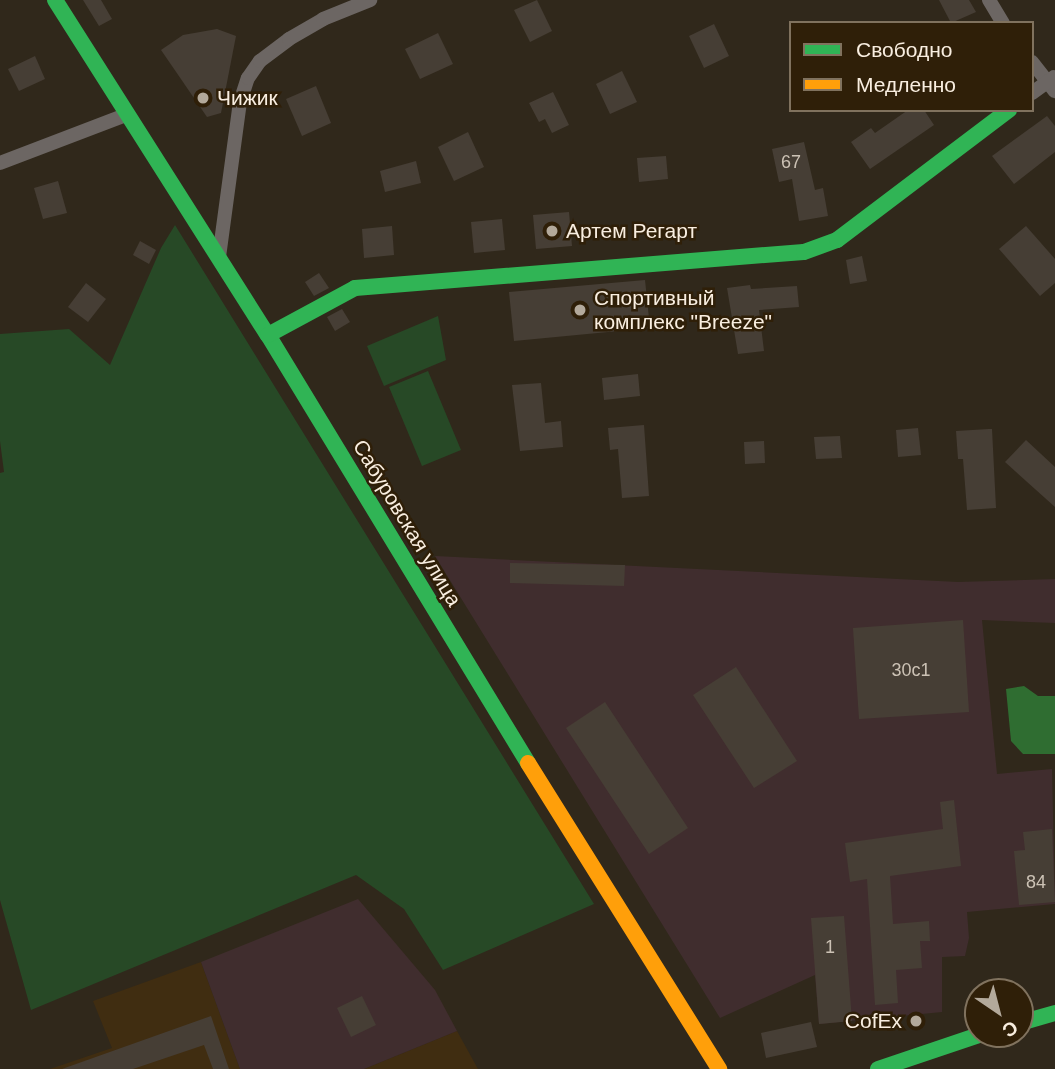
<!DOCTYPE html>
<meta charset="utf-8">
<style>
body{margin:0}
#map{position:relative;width:1055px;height:1069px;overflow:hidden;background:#30281b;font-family:Arial,sans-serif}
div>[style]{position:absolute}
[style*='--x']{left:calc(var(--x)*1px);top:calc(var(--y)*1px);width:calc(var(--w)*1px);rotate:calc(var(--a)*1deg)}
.built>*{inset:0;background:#402d11}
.industrial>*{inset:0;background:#402d2e}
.green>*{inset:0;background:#274926}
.forest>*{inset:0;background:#2f6d31}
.building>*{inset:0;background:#463e35}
.street>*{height:14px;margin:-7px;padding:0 7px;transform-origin:7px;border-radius:7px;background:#6c6663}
.fast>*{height:16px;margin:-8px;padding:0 8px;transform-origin:8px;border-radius:8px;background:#30b455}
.slow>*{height:16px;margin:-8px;padding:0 8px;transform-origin:8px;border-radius:8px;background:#ff9f0a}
.dots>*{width:19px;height:19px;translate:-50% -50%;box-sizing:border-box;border:4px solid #2f1f08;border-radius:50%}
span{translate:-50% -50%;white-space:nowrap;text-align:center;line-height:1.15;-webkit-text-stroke:5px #2f1f08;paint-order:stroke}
.number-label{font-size:18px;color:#ccc2b5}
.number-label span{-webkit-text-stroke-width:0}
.poi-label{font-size:21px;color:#f9eee0}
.left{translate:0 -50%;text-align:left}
.right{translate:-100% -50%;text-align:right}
.street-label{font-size:21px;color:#f9eee0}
.legend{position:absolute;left:789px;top:21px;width:245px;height:91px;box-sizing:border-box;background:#2f1f08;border:2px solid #80725e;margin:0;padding:9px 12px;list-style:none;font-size:21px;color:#f9eee0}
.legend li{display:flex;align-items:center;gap:14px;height:35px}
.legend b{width:35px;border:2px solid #80725e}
.north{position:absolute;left:964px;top:978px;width:70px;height:70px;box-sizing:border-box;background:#2f1f08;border:2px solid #80725e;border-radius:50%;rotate:145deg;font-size:19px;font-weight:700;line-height:28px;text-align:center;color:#f9eee0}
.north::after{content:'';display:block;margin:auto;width:24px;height:32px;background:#b3a99b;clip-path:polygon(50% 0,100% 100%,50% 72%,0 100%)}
</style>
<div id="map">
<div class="built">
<div style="clip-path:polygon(201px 962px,240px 1069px,50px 1069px,112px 1048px,93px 1001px)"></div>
<div style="clip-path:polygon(457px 1031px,478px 1069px,364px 1069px)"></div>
</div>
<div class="industrial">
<div style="clip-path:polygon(435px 556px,958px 582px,1055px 579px,1055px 623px,982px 620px,997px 774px,1052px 769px,1055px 904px,967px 912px,969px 938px,965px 956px,942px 957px,942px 1012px,819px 1024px,815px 975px,720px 1018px)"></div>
<div style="clip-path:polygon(358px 899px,435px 990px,457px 1031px,364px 1069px,240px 1069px,201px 962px)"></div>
</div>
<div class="green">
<div style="clip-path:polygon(175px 225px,594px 904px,443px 970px,404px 909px,356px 875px,31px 1010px,0 900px,0 473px,4px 472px,0 441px,0 334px,69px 329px,110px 365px,161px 248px)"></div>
<div style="clip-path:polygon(438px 316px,446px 360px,384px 386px,367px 346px)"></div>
<div style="clip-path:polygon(428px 371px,461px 450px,422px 466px,389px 387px)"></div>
</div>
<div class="forest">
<div style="clip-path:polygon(1024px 686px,1038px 696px,1055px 696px,1055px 754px,1023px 754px,1011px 741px,1006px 689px)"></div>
</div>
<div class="building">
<div style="clip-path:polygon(83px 0,101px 0,112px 19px,99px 26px)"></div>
<div style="clip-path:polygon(537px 0,552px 31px,530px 42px,514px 10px)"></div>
<div style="clip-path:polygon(939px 0,969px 0,976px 12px,951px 23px)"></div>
<div style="clip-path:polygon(714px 24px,729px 56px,704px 68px,689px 36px)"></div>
<div style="clip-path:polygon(217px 29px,236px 36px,221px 113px,207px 117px,161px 50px,183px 35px)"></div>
<div style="clip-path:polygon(438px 33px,453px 64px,420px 79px,405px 49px)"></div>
<div style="clip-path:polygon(35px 56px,45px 79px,19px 91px,8px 69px)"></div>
<div style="clip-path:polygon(622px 71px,637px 102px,610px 114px,596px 84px)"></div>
<div style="clip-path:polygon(316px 86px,331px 123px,302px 136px,286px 99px)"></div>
<div style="clip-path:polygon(553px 92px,569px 125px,552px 133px,545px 119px,539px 122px,529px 103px)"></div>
<div style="clip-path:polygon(908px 110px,924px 110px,934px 125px,870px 169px,851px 142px,871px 128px,875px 133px)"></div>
<div style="clip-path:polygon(1047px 116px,1055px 126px,1055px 152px,1014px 184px,992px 156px)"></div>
<div style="clip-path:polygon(468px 132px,484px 167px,454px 181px,438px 147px)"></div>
<div style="clip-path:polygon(804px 142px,815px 190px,823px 188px,828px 216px,799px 221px,792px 179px,779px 182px,772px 149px)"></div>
<div style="clip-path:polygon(666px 156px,668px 179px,639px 182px,637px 158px)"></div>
<div style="clip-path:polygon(416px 161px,421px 183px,385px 192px,380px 171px)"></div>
<div style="clip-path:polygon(58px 181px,67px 213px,43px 219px,34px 188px)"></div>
<div style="clip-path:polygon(569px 212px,572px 246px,536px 249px,533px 215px)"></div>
<div style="clip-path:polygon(502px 219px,505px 250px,474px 253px,471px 222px)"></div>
<div style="clip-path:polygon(392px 226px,394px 255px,364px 258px,362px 229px)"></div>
<div style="clip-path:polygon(1026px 226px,1055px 259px,1055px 283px,1040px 296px,999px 249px)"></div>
<div style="clip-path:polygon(140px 241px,156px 250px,149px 264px,133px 255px)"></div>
<div style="clip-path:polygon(862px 256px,867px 281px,850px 284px,846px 260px)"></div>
<div style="clip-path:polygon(319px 273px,329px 288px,314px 296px,305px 282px)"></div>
<div style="clip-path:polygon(645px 280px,650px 328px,514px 341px,509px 292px)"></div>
<div style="clip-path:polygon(86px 283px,106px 299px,88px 322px,68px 307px)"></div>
<div style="clip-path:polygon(750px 285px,751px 289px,797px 286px,799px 307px,759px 310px,764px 351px,738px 354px,727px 288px)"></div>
<div style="clip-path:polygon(342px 309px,350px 322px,335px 331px,327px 317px)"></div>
<div style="clip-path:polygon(638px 374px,640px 396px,604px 400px,602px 378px)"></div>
<div style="clip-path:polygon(541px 383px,545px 423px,561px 421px,563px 447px,520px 451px,512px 385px)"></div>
<div style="clip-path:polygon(644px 425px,649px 496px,622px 498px,618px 449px,610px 450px,608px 428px)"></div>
<div style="clip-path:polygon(918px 428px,921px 455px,898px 457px,896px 430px)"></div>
<div style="clip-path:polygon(989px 429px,992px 429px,996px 508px,967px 510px,963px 459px,958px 459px,956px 431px)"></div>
<div style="clip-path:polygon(840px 436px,842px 458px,816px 459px,814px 437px)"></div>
<div style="clip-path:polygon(1026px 440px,1055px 467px,1055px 507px,1005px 462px)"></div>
<div style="clip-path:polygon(764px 441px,765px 463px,745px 464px,744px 442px)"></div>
<div style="clip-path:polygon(510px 563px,625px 565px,624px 586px,510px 583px)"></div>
<div style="clip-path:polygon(963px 620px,969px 712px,859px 719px,853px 628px)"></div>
<div style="clip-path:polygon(736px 667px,797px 761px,754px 788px,693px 695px)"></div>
<div style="clip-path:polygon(605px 702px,688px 828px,649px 854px,566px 728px)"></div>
<div style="clip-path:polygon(954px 800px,961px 866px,890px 876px,893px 924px,929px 921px,930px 941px,920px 941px,922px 968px,896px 970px,898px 1003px,875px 1005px,867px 879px,850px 882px,845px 843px,943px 829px,940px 802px)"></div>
<div style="clip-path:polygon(1052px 829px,1055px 902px,1019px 905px,1014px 851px,1025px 850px,1023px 832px)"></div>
<div style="clip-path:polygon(844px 916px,852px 1021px,819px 1024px,811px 918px)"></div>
<div style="clip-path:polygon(362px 996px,376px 1025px,351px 1037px,337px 1008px)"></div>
<div style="clip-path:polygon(211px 1016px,229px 1069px,213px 1069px,204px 1045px,133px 1069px,62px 1069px)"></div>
<div style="clip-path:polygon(811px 1022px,817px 1047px,766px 1058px,761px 1033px)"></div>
</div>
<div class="street">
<div style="--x:989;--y:0;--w:27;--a:59"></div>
<div style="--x:1032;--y:62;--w:37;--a:52"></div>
<div style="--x:1032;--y:93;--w:27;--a:-36"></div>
<div style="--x:0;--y:163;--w:137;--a:-20.9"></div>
<div style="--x:219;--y:257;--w:156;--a:-82.3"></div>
<div style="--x:240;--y:102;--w:25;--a:-72"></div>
<div style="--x:248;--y:78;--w:21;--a:-55"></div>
<div style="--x:260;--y:61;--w:36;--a:-37"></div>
<div style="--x:289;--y:39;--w:39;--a:-30"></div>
<div style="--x:323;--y:19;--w:51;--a:-22"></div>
</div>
<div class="fast">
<div style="--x:55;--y:0;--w:397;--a:57.6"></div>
<div style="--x:268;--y:335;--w:501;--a:58.72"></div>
<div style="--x:268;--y:335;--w:99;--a:-28.4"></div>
<div style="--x:355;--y:288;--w:450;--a:-4.6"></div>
<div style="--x:804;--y:252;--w:35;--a:-20"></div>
<div style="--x:837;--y:240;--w:216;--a:-37.1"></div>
<div style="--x:1020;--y:1023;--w:36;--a:-16"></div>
<div style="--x:878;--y:1069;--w:110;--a:-18.6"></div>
</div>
<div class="slow">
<div style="--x:528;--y:763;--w:361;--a:58"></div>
</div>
<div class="dots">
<div style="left:203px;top:98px;background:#b3a99b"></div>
<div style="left:552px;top:231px;background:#b3a99b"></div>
<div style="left:580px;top:310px;background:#b3a99b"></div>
<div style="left:916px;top:1021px;background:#b3a99b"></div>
</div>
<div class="number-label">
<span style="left:791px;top:162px">67</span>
<span style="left:911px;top:670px">30с1</span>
<span style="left:1036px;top:882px">84</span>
<span style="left:830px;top:947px">1</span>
</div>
<div class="poi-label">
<span class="left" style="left:217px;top:98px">Чижик</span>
<span class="left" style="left:566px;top:231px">Артем Регарт</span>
<span class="left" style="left:594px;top:310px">Спортивный<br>комплекс "Breeze"</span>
<span class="right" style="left:902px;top:1021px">CofEx</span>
</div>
<div class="street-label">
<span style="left:407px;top:523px;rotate:59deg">Сабуровская улица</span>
</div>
<ul class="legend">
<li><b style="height:9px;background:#30b455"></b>Свободно</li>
<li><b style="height:9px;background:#ff9f0a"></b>Медленно</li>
</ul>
<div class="north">С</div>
</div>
